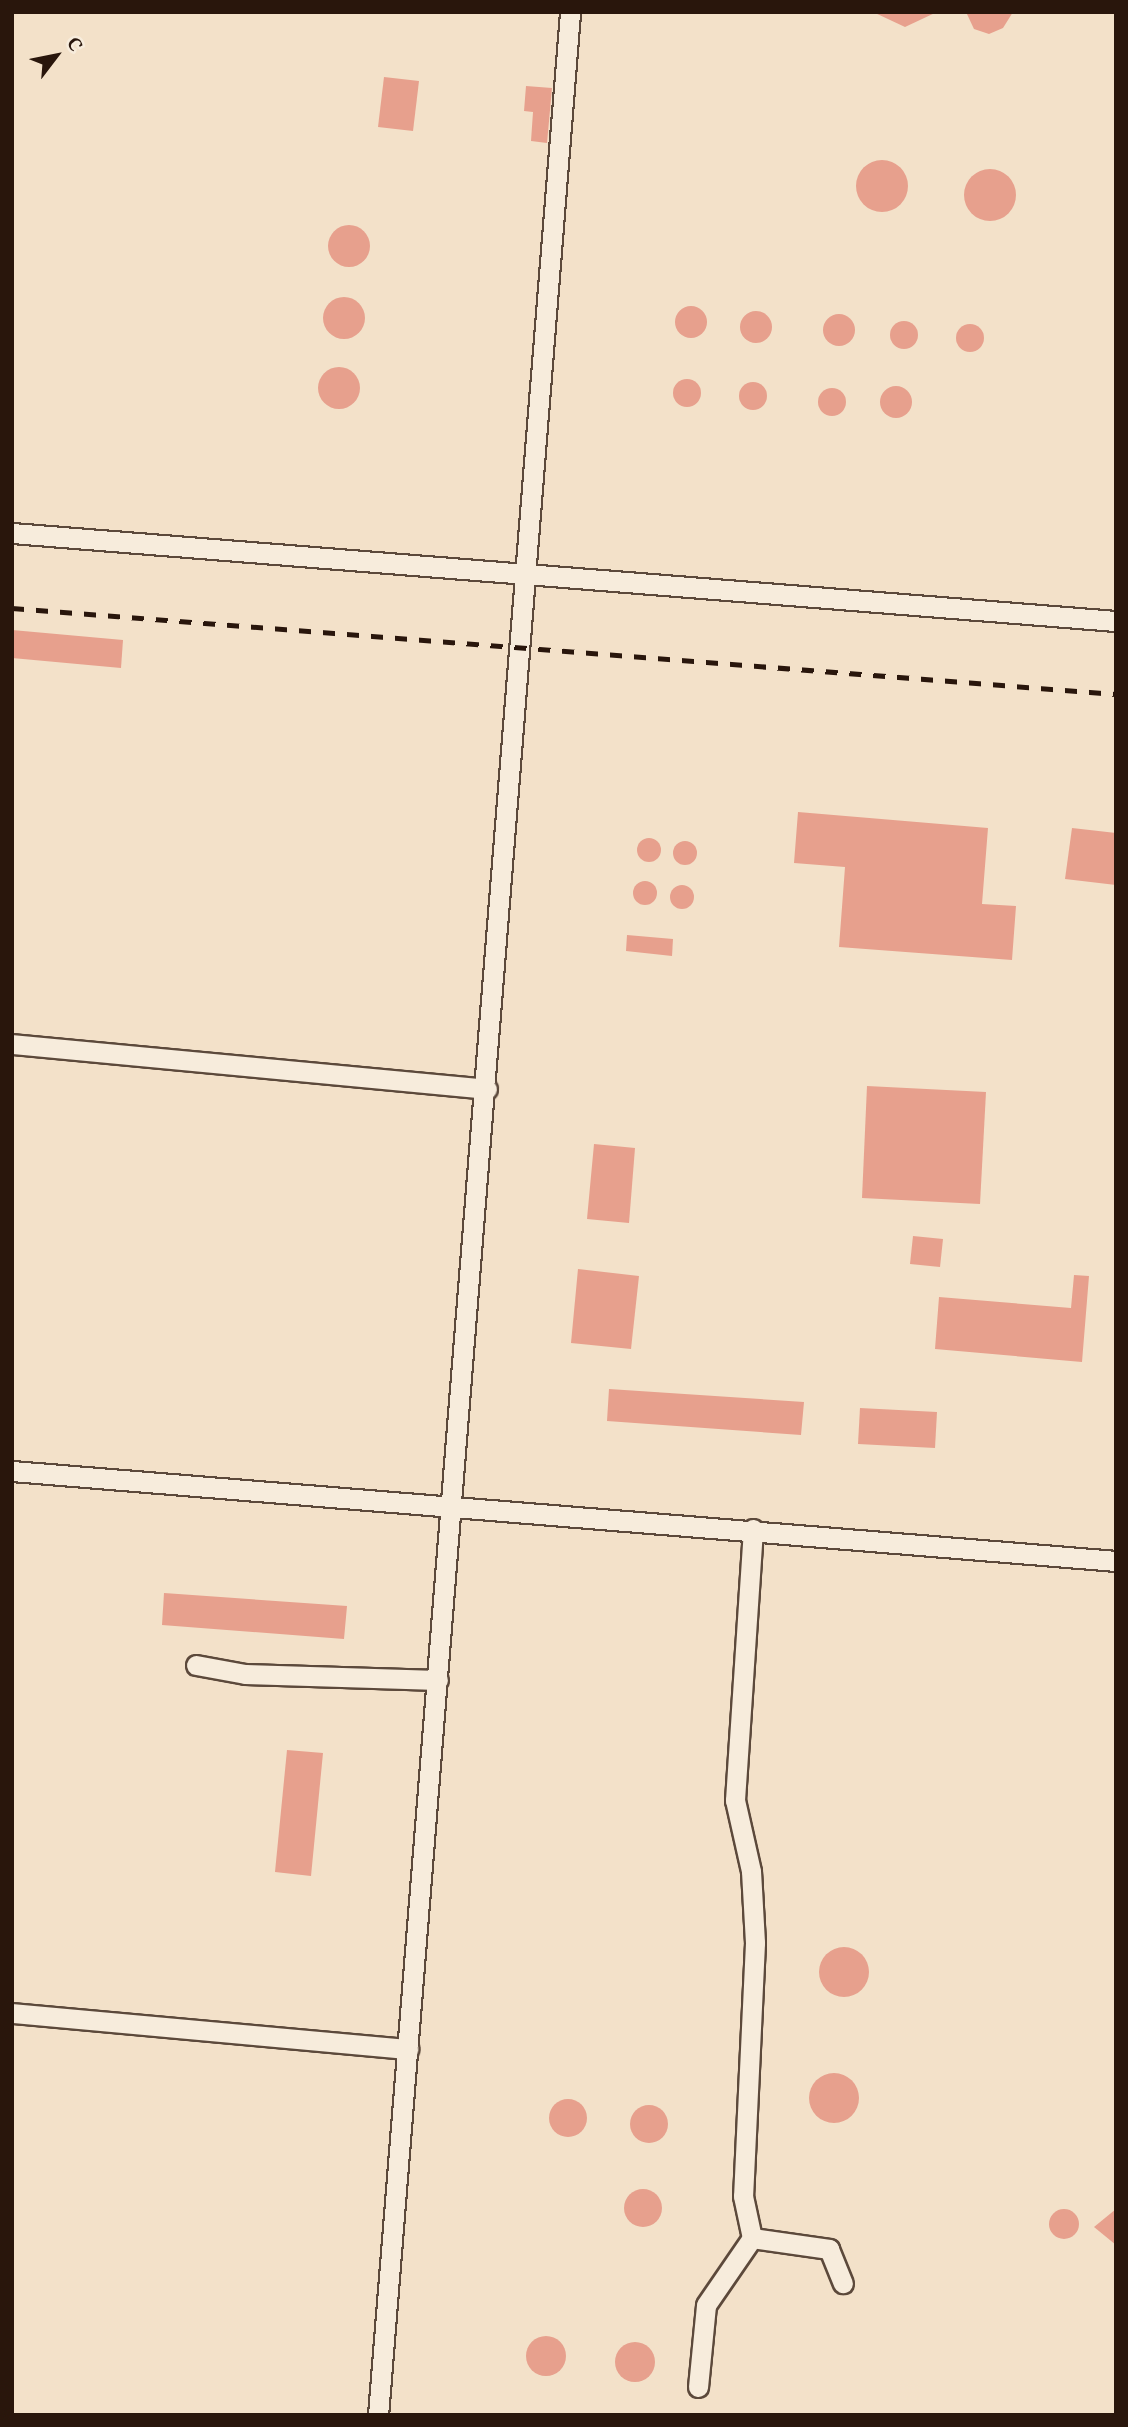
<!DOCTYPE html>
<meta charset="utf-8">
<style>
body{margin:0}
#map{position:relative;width:1128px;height:2427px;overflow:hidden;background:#f3e1c9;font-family:Vollkorn,serif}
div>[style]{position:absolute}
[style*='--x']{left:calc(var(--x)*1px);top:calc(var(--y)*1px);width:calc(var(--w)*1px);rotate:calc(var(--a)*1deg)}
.building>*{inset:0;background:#e7a08d}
.round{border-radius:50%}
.roads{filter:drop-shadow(2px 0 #5c493b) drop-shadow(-2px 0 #5c493b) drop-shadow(0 2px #5c493b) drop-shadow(0 -2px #5c493b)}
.minor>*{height:19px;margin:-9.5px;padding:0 9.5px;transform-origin:9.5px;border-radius:9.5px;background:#f7ecdc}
.rail>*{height:5px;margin-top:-2.5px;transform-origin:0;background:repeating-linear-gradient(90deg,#29160c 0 12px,transparent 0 24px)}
span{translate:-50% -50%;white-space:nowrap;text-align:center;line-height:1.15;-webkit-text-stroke:5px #f7ecdc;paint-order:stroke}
.frame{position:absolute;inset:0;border:14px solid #29160c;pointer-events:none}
.north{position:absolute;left:21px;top:21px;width:70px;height:70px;-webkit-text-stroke:5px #f7ecdc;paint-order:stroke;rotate:58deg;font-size:19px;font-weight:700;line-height:28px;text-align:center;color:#29160c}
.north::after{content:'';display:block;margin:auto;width:24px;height:32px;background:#29160c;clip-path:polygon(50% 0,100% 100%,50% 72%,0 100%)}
</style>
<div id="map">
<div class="building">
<div style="clip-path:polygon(873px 12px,937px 12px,905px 27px)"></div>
<div style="clip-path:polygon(966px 12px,1013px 12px,1003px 28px,989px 34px,974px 29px)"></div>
<div style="clip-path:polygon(384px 77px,419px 81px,413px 131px,378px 127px)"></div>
<div style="clip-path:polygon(526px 86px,552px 88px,547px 143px,531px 141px,533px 112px,524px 111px)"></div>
<div class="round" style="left:856px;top:160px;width:52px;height:52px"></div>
<div class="round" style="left:964px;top:169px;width:52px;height:52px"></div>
<div class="round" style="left:328px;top:225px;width:42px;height:42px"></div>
<div class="round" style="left:323px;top:297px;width:42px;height:42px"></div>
<div class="round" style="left:675px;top:306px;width:32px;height:32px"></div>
<div class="round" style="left:740px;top:311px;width:32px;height:32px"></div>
<div class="round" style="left:823px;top:314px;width:32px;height:32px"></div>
<div class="round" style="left:890px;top:321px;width:28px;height:28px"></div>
<div class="round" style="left:956px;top:324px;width:28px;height:28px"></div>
<div class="round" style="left:318px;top:367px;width:42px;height:42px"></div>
<div class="round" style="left:673px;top:379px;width:28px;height:28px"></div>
<div class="round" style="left:739px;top:382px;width:28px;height:28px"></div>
<div class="round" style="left:880px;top:386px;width:32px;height:32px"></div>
<div class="round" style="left:818px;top:388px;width:28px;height:28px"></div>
<div style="clip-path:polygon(12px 630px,123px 640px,121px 668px,12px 658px)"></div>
<div style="clip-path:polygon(798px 812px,988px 828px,982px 904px,1016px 906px,1012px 960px,839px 947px,845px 867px,794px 863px)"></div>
<div style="clip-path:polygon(1072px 828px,1116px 833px,1116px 885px,1065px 879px)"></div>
<div class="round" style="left:637px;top:838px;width:24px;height:24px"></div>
<div class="round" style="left:673px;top:841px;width:24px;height:24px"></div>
<div class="round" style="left:633px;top:881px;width:24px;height:24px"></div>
<div class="round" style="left:670px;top:885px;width:24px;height:24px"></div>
<div style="clip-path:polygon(627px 935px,673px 939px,672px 956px,626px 951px)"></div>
<div style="clip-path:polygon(867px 1086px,986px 1092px,980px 1204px,862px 1198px)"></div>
<div style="clip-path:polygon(594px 1144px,635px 1148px,629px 1223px,587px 1219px)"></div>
<div style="clip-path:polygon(913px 1236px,943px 1239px,940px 1267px,910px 1264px)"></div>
<div style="clip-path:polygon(578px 1269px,639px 1276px,631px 1349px,571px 1343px)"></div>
<div style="clip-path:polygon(1074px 1275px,1089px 1276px,1082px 1362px,935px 1349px,939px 1297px,1071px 1308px)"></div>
<div style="clip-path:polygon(609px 1389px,804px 1402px,801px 1435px,607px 1421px)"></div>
<div style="clip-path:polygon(860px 1408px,937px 1412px,935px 1448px,858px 1444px)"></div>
<div style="clip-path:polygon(164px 1593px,347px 1606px,344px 1639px,162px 1625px)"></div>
<div style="clip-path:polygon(287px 1750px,323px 1753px,311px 1876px,275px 1872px)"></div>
<div class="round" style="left:819px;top:1947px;width:50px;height:50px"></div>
<div class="round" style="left:809px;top:2073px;width:50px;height:50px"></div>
<div class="round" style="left:549px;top:2099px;width:38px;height:38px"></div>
<div class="round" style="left:630px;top:2105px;width:38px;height:38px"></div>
<div class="round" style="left:624px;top:2189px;width:38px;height:38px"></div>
<div class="round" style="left:1049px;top:2209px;width:30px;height:30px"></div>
<div style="clip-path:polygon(1116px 2209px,1116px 2245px,1094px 2227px)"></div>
<div class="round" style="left:526px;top:2336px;width:40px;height:40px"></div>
<div class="round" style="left:615px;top:2342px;width:40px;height:40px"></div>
</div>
<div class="roads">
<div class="minor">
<div style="--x:12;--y:533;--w:1108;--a:4.56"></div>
<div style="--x:12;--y:1044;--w:477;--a:5.4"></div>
<div style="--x:12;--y:1471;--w:1108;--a:4.66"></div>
<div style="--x:753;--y:1529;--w:272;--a:93.8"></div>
<div style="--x:735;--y:1800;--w:73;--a:77.3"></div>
<div style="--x:751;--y:1871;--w:72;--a:86.8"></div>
<div style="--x:755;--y:1943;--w:253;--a:92.7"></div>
<div style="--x:743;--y:2196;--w:43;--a:77.9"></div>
<div style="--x:752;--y:2238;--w:78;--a:8.1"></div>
<div style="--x:829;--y:2249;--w:37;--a:68"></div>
<div style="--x:196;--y:1665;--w:50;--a:10.4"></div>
<div style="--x:245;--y:1674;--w:193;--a:1.8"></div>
<div style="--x:12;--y:2013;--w:398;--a:5.2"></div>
<div style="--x:698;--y:2387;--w:82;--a:-84.4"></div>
<div style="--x:706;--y:2305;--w:81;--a:-55.5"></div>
<div style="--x:378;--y:2415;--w:2411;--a:-85.43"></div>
</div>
</div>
<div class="rail">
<div style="--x:12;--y:608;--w:1107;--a:4.45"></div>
</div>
<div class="frame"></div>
<div class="north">С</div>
</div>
